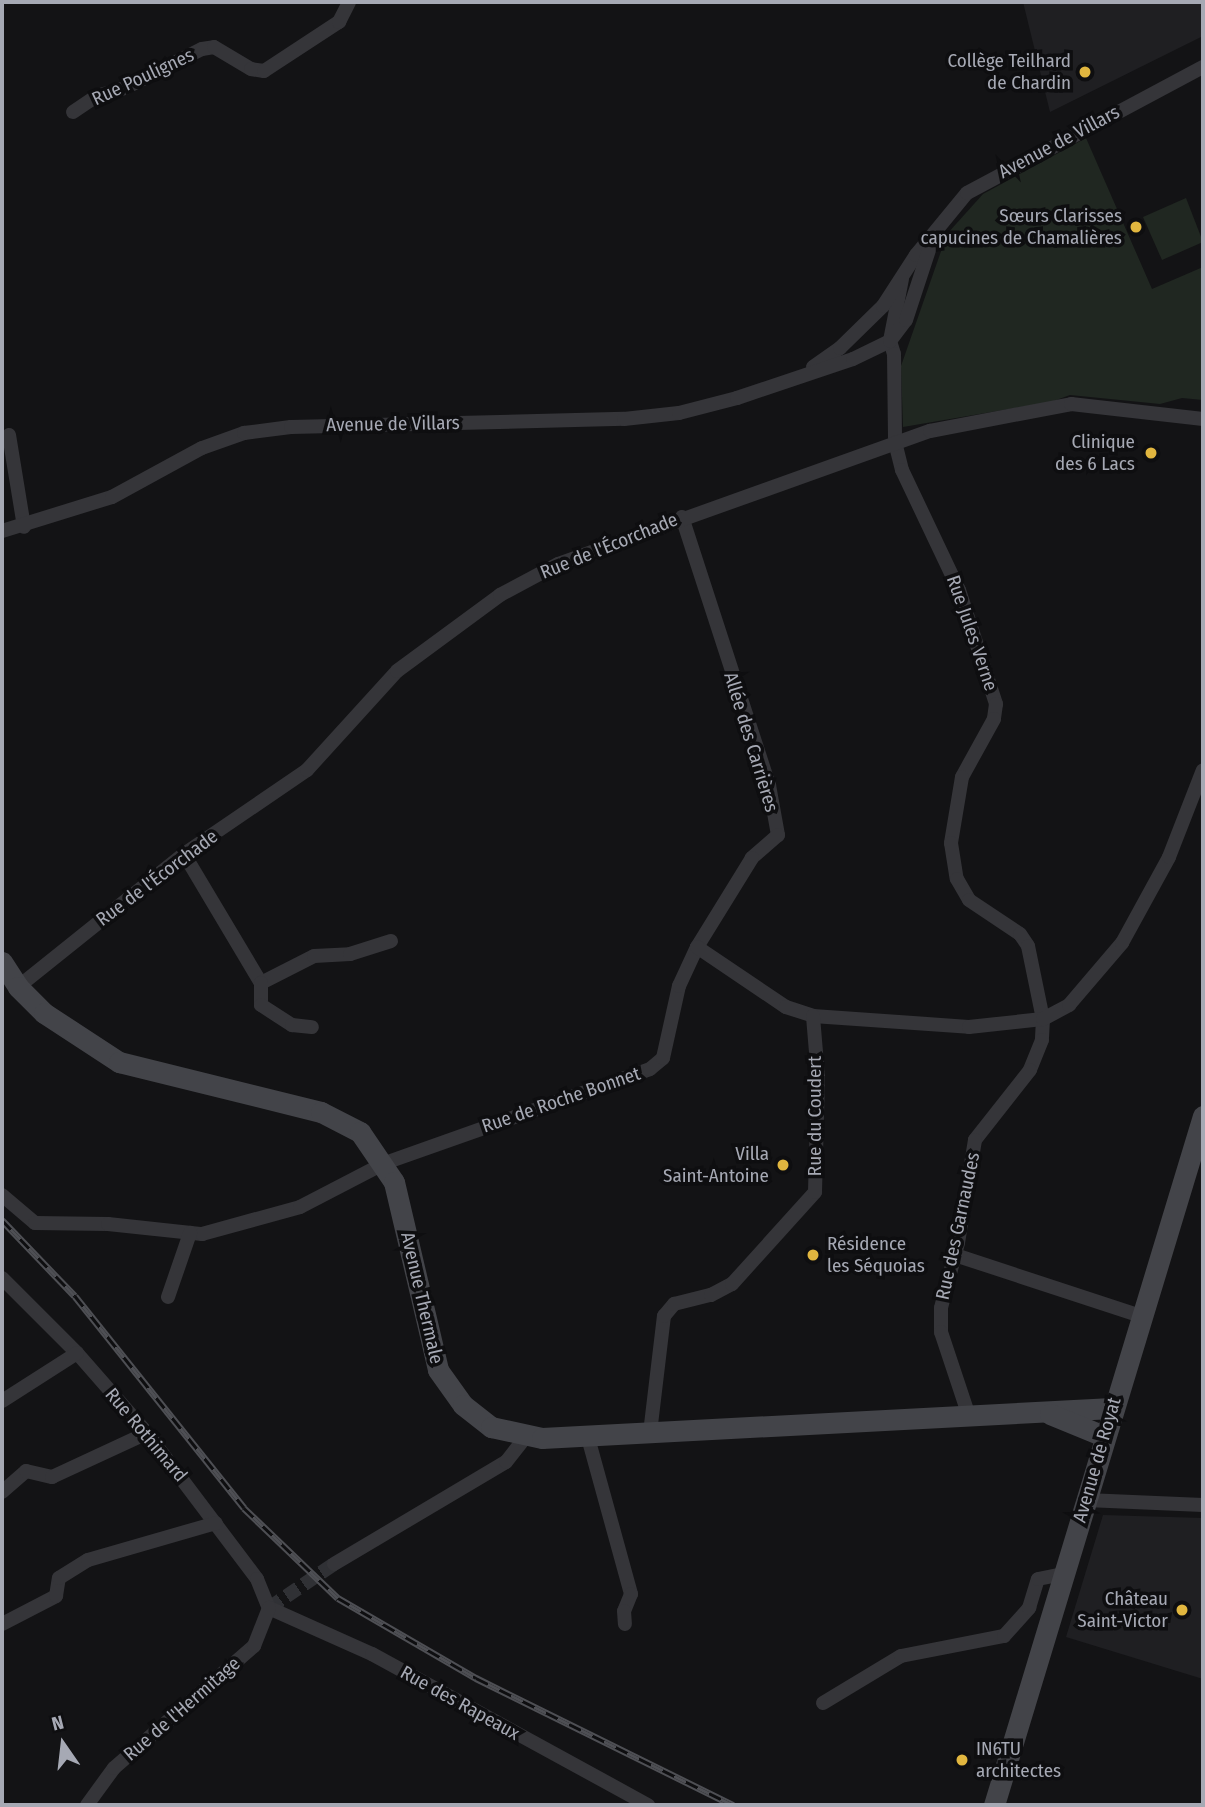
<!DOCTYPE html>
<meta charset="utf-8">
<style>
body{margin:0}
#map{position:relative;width:1205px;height:1807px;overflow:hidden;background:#131315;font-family:"Fira Sans Condensed",sans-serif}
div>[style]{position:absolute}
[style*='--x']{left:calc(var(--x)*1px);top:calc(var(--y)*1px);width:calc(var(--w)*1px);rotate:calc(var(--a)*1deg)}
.built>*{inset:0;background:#1f1f22}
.green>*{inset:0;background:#202721}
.minor-tunnel>*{height:14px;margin-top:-7px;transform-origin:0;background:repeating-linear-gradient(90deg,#303135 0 14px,transparent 0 21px)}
.minor>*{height:14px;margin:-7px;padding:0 7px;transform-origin:7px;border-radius:7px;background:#353539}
.secondary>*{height:21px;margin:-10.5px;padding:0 10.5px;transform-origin:10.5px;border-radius:10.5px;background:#434449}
.rail>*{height:7px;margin-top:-3.5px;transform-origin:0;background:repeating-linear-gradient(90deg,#0e0e10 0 13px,#4e4f54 0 26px);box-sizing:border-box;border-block:2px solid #4e4f54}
.dots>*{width:19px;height:19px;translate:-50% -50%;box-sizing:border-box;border:4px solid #0e0e10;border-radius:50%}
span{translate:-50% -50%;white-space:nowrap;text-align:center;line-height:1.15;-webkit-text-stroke:7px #0e0e10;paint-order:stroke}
.poi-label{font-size:19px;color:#a6a9b4}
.right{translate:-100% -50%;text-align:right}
.left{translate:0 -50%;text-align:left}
.street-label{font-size:19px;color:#a6a9b4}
.frame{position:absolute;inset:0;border:4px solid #a6a9b4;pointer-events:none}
.north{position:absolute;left:28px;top:1709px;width:70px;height:70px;-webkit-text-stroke:5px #0e0e10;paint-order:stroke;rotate:346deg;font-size:19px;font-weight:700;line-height:28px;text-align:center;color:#a6a9b4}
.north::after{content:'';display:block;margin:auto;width:24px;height:32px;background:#a6a9b4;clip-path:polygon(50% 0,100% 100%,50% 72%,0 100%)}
</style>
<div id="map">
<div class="built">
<div style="clip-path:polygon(1023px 2px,1203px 2px,1203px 36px,1050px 112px)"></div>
<div style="clip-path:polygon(1103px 1515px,1203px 1518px,1203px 1679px,1066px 1637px)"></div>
</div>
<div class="green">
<div style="clip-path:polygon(1086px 138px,1152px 289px,1203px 267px,1203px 400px,1182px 398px,1160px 404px,1070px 395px,1051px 402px,903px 427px,901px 366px,947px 234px,983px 194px)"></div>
<div style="clip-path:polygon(1186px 198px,1203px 242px,1162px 260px,1143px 217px)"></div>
</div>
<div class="minor-tunnel">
<div style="--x:269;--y:1608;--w:78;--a:-34.1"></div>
</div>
<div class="minor">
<div style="--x:73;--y:112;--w:29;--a:-34"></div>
<div style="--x:97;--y:96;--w:29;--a:-16"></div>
<div style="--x:125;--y:88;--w:86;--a:-26.9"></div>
<div style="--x:202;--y:49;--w:12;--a:-9"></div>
<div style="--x:214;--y:47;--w:43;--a:30.7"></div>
<div style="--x:251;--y:69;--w:13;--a:9"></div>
<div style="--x:264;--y:71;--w:90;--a:-33.2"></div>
<div style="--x:339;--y:22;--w:22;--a:-63"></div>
<div style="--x:902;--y:279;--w:63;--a:101"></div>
<div style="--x:890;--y:341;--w:14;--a:73"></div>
<div style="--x:894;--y:354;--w:88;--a:89.3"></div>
<div style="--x:895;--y:442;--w:29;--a:76"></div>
<div style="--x:902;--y:470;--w:133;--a:64.6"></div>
<div style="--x:959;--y:590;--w:120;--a:72"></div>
<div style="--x:996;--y:704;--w:15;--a:98"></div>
<div style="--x:994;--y:719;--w:66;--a:118.9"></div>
<div style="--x:962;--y:777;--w:67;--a:99.5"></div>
<div style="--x:951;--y:843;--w:36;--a:81"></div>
<div style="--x:957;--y:879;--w:24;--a:60"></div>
<div style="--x:969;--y:900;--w:61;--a:33.7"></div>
<div style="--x:1020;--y:934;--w:14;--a:56"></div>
<div style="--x:1028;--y:946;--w:75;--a:78.4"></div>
<div style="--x:1043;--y:1019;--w:21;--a:93"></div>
<div style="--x:1042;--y:1040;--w:32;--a:112"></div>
<div style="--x:1030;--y:1070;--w:89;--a:128.2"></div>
<div style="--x:975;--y:1140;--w:104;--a:99.4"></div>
<div style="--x:958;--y:1243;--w:67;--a:104.7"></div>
<div style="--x:941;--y:1308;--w:24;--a:90"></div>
<div style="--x:941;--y:1332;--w:89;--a:71.6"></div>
<div style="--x:813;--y:367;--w:33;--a:-35"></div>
<div style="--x:840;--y:348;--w:60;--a:-44.3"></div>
<div style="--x:883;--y:306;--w:61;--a:-57.1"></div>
<div style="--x:916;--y:255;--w:80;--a:-50.6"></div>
<div style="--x:967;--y:193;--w:268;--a:-28.1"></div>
<div style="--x:9;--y:435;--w:93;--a:80.7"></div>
<div style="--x:682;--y:517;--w:282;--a:72"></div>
<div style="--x:769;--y:785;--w:51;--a:79.8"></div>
<div style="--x:778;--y:835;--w:35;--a:139"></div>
<div style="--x:752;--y:858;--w:105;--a:121.7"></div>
<div style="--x:2;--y:531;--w:115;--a:-17.2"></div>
<div style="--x:112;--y:497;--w:102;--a:-28.6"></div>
<div style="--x:202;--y:448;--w:45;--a:-19.7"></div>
<div style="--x:244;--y:433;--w:47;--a:-7.3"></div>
<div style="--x:291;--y:427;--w:333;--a:-1.4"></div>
<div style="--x:624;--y:419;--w:55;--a:-6.2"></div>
<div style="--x:679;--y:413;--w:60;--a:-14.5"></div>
<div style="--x:737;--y:398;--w:122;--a:-18.6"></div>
<div style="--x:853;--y:359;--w:41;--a:-25.9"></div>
<div style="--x:890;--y:341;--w:26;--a:-53"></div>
<div style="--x:906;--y:320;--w:86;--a:-71.8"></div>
<div style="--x:184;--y:854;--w:150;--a:59.2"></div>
<div style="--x:261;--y:983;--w:59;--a:-27"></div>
<div style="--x:314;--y:956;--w:36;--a:-3"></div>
<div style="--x:350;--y:954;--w:43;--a:-17.6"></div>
<div style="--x:261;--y:983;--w:22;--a:90"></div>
<div style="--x:261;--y:1005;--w:37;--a:33"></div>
<div style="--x:292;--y:1025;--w:20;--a:6"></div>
<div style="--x:18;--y:987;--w:213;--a:-38.7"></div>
<div style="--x:184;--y:854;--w:149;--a:-34.3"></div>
<div style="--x:307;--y:770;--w:134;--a:-47.7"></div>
<div style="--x:397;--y:671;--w:128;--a:-36.4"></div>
<div style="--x:500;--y:595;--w:66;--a:-28.1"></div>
<div style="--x:558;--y:564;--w:395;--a:-19.7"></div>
<div style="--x:930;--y:431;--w:144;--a:-10.8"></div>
<div style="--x:1071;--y:404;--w:133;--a:6.5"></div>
<div style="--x:2;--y:1195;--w:43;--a:40.3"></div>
<div style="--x:35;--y:1223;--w:73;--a:0.8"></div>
<div style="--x:108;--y:1224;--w:95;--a:6.1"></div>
<div style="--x:202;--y:1234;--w:102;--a:-15.4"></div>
<div style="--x:300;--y:1207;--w:96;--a:-27.4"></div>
<div style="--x:385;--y:1163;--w:281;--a:-19.5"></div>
<div style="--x:650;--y:1069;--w:17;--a:-40"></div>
<div style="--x:663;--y:1058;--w:74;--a:-77.5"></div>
<div style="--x:679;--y:986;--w:43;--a:-65.2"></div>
<div style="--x:697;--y:947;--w:107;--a:34"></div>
<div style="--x:786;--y:1007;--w:28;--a:18"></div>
<div style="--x:813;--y:1016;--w:156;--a:4"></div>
<div style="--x:969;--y:1027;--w:74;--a:-6.2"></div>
<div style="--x:1043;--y:1019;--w:30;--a:-28"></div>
<div style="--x:1069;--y:1005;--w:82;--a:-49.5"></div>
<div style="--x:1122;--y:943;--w:98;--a:-61.3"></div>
<div style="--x:1169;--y:857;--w:93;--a:-68.7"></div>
<div style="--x:955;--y:1255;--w:196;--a:18.2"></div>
<div style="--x:2;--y:1278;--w:106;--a:45"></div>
<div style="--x:77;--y:1353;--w:106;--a:48.8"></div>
<div style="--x:147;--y:1433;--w:183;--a:53"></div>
<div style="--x:257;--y:1579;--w:31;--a:68"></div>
<div style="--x:168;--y:1297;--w:68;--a:-71"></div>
<div style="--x:2;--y:1401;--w:89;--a:-32.6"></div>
<div style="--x:650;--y:1433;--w:118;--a:-83.2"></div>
<div style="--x:664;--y:1316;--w:16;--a:-50"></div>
<div style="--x:674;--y:1304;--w:38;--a:-14"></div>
<div style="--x:711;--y:1295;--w:24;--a:-28"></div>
<div style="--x:732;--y:1284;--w:124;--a:-47.9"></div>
<div style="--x:815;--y:1192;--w:116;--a:-88.5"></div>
<div style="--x:818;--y:1076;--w:60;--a:-94.8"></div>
<div style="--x:587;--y:1434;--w:166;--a:74.6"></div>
<div style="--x:631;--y:1594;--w:18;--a:112"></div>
<div style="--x:624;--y:1611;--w:13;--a:86"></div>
<div style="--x:2;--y:1492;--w:32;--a:-41"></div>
<div style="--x:26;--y:1471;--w:27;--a:13"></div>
<div style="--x:52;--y:1477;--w:105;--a:-24.9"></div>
<div style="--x:1086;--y:1500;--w:117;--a:2.4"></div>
<div style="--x:334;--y:1564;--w:200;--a:-30.7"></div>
<div style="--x:506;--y:1462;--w:31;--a:-52"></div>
<div style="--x:269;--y:1608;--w:113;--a:24.1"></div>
<div style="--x:372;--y:1654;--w:315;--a:28.7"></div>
<div style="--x:2;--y:1624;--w:61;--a:-27.4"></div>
<div style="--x:56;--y:1596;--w:18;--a:-81"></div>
<div style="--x:59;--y:1578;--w:34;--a:-32"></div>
<div style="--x:88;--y:1560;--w:133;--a:-16.1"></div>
<div style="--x:823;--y:1703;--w:91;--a:-31.1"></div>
<div style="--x:901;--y:1656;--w:105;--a:-11"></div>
<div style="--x:1004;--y:1636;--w:38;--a:-48"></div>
<div style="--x:1029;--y:1608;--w:30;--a:-73"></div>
<div style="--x:1038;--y:1579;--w:25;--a:-11"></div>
<div style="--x:87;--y:1805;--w:46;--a:-53.9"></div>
<div style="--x:114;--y:1768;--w:186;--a:-41.1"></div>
<div style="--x:254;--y:1646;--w:41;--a:-68.5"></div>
</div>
<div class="secondary">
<div style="--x:2;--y:962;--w:30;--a:57"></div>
<div style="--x:18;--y:987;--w:37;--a:45"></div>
<div style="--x:44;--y:1013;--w:90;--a:33.2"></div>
<div style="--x:119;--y:1062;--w:208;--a:13.9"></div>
<div style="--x:321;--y:1112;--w:44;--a:27.1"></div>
<div style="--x:360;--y:1132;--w:60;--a:55.8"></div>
<div style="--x:394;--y:1182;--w:193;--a:76.8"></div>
<div style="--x:438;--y:1370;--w:43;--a:54.5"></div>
<div style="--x:463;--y:1405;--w:36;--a:38"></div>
<div style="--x:491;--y:1427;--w:52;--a:12.2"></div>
<div style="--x:542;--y:1438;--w:571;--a:-3.01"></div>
<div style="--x:1050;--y:1414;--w:58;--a:22.2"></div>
<div style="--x:994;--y:1805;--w:720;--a:-73.13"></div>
</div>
<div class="rail">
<div style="--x:2;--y:1220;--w:105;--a:46.2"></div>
<div style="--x:75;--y:1296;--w:271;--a:51.4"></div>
<div style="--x:244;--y:1508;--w:130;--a:43.8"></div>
<div style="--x:338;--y:1598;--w:160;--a:30.1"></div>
<div style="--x:476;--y:1678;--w:287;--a:26.3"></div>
</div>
<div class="dots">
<div style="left:1085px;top:72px;background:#e1b63f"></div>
<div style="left:1136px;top:227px;background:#e1b63f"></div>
<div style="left:1151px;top:453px;background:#e1b63f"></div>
<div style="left:783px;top:1165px;background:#e1b63f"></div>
<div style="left:813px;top:1255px;background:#e1b63f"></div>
<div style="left:1182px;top:1610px;background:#e1b63f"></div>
<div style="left:962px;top:1760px;background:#e1b63f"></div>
</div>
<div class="poi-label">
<span class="right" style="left:1071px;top:72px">Collège Teilhard<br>de Chardin</span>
<span class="right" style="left:1122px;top:227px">Sœurs Clarisses<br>capucines de Chamalières</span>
<span class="right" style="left:1135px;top:453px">Clinique<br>des 6 Lacs</span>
<span class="right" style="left:769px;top:1165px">Villa<br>Saint-Antoine</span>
<span class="left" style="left:827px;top:1255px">Résidence<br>les Séquoias</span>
<span class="right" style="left:1168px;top:1610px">Château<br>Saint-Victor</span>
<span class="left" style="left:976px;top:1760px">IN6TU<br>architectes</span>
</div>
<div class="street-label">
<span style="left:143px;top:77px;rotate:-25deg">Rue Poulignes</span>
<span style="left:1059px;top:142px;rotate:-28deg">Avenue de Villars</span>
<span style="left:393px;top:424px;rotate:-1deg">Avenue de Villars</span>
<span style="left:609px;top:546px;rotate:-22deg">Rue de l'Écorchade</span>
<span style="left:972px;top:633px;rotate:71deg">Rue Jules Verne</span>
<span style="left:751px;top:742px;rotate:73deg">Allée des Carrières</span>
<span style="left:157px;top:878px;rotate:-37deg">Rue de l'Écorchade</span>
<span style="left:561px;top:1100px;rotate:-19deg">Rue de Roche Bonnet</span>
<span style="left:815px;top:1116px;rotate:-90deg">Rue du Coudert</span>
<span style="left:958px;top:1226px;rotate:-78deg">Rue des Garnaudes</span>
<span style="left:422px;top:1298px;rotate:77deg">Avenue Thermale</span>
<span style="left:146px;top:1435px;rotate:50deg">Rue Rothimard</span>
<span style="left:1097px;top:1460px;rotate:-74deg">Avenue de Royat</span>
<span style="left:460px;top:1703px;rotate:29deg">Rue des Rapeaux</span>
<span style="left:182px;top:1709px;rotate:-41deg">Rue de l'Hermitage</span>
</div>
<div class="frame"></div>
<div class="north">N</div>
</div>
